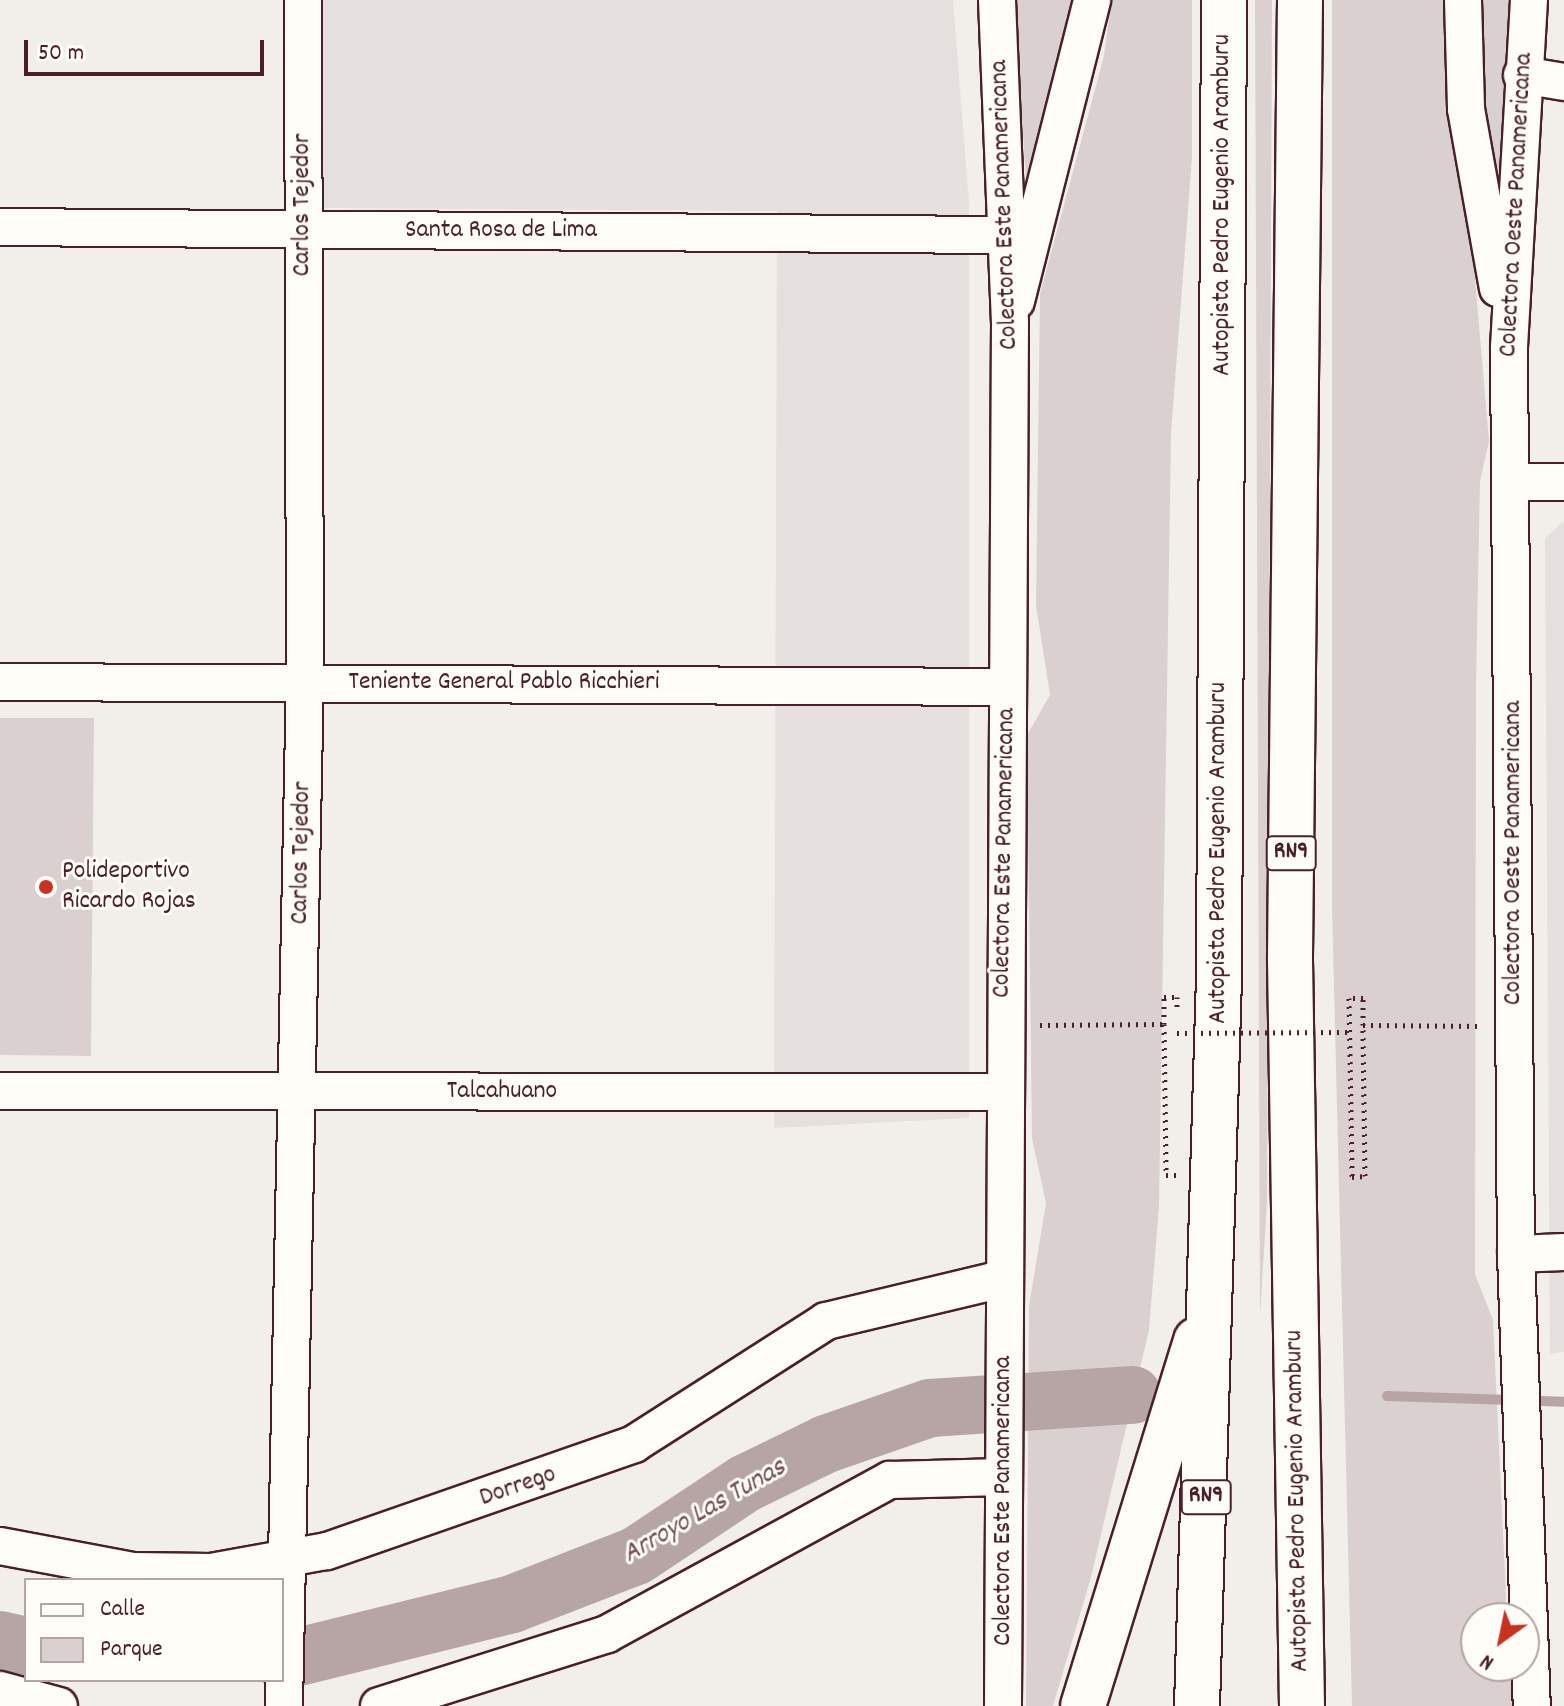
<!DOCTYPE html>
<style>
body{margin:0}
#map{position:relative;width:1564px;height:1706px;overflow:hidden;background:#f2efeb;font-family:Dekko,sans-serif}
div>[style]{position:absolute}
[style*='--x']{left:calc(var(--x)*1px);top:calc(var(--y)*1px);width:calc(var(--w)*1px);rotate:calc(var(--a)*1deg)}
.built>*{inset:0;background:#e5dfdd}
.green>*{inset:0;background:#d9d0cf}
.stream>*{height:10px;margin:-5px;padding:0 5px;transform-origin:5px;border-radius:5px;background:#b7a5a6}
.river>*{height:58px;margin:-29px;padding:0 29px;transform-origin:29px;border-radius:29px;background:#b7a5a6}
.path>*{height:5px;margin-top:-2.5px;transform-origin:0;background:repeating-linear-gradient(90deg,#4a1f2b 0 2px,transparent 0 8px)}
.roads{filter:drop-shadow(2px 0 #4a1f2b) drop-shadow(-2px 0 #4a1f2b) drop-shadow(0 2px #4a1f2b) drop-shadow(0 -2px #4a1f2b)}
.minor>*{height:36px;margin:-18px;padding:0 18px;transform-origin:18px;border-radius:18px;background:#fdfcf7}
.highway>*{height:44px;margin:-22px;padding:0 22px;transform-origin:22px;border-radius:22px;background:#fdfcf7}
.path-bridge>*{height:5px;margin-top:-2.5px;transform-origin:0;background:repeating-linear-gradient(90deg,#4a1f2b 0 2px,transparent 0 8px)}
.dots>*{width:22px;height:22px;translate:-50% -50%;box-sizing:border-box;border:4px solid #fdfcf7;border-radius:50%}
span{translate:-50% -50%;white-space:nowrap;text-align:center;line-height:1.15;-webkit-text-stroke:6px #fdfcf7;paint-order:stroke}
.shield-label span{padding:2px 6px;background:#fdfcf7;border:2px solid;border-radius:6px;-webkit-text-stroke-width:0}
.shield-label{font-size:24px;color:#4a1f2b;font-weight:700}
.street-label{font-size:26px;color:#4a1f2b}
.poi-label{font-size:26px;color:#4a1f2b}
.left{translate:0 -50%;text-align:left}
.water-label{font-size:28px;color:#704e56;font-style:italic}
.legend{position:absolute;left:24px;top:1578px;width:260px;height:104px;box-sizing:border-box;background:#fdfcf7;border:2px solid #b5a4a5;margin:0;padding:10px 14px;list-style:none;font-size:24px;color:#4a1f2b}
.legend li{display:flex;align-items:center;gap:16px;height:40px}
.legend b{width:40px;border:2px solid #b5a4a5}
.north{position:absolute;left:1460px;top:1602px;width:80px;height:80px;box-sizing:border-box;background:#fdfcf7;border:2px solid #b5a4a5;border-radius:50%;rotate:213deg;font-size:22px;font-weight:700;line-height:32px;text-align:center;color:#4a1f2b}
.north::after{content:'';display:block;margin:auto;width:28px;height:36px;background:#c8321e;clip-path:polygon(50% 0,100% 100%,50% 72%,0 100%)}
.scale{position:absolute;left:24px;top:40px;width:240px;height:36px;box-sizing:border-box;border:4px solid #4a1f2b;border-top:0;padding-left:10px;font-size:24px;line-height:28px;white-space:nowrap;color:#4a1f2b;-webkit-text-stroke:6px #fdfcf7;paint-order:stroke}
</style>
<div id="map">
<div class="built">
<div style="clip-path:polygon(322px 0,953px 0,969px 203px,969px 1118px,774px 1128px,777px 211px,316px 208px)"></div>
<div style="clip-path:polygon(1564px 521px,1564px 1352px,1550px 1354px,1545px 538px)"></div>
</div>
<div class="green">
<div style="clip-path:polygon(1015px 0,1078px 0,1027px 200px)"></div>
<div style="clip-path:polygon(1111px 0,1192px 0,1192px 157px,1171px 434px,1159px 1206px,1149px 1330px,1091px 1577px,1053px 1706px,1026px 1706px,1029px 1306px,1046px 1203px,1032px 1138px,1027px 735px,1050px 695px,1036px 605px,1040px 294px,1104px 56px)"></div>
<div style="clip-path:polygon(1255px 0,1272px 0,1267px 1202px,1260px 1316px)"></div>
<div style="clip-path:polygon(1332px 0,1451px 0,1489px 441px,1480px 481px,1476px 683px,1475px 1274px,1493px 1320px,1507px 1618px,1476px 1618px,1476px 1666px,1510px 1666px,1513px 1706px,1352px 1706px,1332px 907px)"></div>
<div style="clip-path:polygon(1483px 0,1510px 0,1496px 213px,1482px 72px)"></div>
<div style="clip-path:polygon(0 718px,94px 718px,91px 1056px,0 1055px)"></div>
</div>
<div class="stream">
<div style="--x:1387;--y:1396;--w:177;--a:1.9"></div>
</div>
<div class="river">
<div style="--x:0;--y:1640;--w:27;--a:13"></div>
<div style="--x:282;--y:1661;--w:237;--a:-13.9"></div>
<div style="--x:512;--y:1604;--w:133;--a:-21.2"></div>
<div style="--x:636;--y:1556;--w:132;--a:-33.6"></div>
<div style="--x:746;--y:1483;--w:89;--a:-26"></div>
<div style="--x:826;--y:1444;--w:110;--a:-19.1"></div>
<div style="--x:930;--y:1408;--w:203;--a:-3.7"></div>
</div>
<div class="path">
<div style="--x:1164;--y:1024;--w:27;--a:-90"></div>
<div style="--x:1164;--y:997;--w:13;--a:0"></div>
<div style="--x:1177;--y:997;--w:14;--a:90"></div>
<div style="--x:1040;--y:1025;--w:124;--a:-0.5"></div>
<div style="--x:1164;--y:1024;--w:151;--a:89.2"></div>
<div style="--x:1166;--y:1175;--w:12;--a:0"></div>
<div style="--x:1363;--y:1025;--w:27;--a:-90"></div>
<div style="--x:1363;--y:998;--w:14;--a:180"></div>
<div style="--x:1349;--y:998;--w:179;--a:89"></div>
<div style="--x:1352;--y:1177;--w:13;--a:-4"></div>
<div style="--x:1365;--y:1176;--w:151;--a:-90.8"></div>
<div style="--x:1363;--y:1025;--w:120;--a:0.5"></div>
</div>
<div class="roads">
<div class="minor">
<div style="--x:997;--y:0;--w:322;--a:87.7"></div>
<div style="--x:1010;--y:322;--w:1384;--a:90.29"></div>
<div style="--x:1463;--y:0;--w:109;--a:88.4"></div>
<div style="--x:1466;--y:109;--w:182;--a:79.9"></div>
<div style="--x:1529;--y:0;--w:349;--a:93.3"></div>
<div style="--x:1509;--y:348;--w:906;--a:89.56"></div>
<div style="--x:1516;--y:1254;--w:452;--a:88"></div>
<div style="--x:1522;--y:75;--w:43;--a:9.5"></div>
<div style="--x:0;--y:227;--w:1002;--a:0.46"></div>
<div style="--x:1016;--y:301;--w:310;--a:-75.8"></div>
<div style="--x:1512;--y:482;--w:52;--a:0"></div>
<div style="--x:0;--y:682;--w:1008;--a:0.28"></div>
<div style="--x:0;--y:1091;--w:1003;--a:0.06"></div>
<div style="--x:1516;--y:1254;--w:48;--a:-2.4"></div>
<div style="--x:0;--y:1546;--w:135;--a:10.6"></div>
<div style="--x:133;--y:1571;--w:78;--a:0.7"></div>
<div style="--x:211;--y:1572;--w:118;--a:-10.3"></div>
<div style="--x:327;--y:1551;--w:325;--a:-19.2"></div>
<div style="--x:634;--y:1444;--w:228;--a:-32.6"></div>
<div style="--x:826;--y:1321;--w:181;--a:-13.4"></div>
<div style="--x:0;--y:1690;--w:61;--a:15.2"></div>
<div style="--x:284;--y:1706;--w:1024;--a:-88.83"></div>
<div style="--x:305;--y:682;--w:682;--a:-90.17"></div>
<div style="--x:379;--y:1706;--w:239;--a:-17.5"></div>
<div style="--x:607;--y:1634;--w:322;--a:-28.6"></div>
<div style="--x:890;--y:1480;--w:113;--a:-1.5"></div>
</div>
<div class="highway">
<div style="--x:1300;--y:0;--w:960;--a:90.6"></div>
<div style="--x:1290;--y:960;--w:746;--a:89.08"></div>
<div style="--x:1083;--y:1706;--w:383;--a:-72.8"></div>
<div style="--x:1197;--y:1706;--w:728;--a:-88.27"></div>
<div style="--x:1219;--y:978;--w:978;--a:-89.71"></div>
</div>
</div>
<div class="path-bridge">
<div style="--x:1177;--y:1033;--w:173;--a:-0.3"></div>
</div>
<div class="dots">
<div style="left:46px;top:887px;background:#c8321e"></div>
</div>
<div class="shield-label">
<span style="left:1291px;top:853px">RN9</span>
<span style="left:1206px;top:1497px">RN9</span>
</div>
<div class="street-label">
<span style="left:303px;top:205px;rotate:-90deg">Carlos Tejedor</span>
<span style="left:1005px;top:205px;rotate:-92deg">Colectora Este Panamericana</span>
<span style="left:1223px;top:205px;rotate:-90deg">Autopista Pedro Eugenio Aramburu</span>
<span style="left:1517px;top:205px;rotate:-87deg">Colectora Oeste Panamericana</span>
<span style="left:501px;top:231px">Santa Rosa de Lima</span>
<span style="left:504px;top:683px">Teniente General Pablo Ricchieri</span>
<span style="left:302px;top:853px;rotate:-89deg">Carlos Tejedor</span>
<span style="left:1005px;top:853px;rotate:-89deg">Colectora Este Panamericana</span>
<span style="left:1219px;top:853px;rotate:-90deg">Autopista Pedro Eugenio Aramburu</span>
<span style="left:1514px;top:853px;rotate:-90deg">Colectora Oeste Panamericana</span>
<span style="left:502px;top:1092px">Talcahuano</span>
<span style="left:518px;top:1487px;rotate:-19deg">Dorrego</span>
<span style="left:1004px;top:1501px;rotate:-90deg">Colectora Este Panamericana</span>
<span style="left:1298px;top:1501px;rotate:-91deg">Autopista Pedro Eugenio Aramburu</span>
</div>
<div class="poi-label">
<span class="left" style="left:62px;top:887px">Polideportivo<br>Ricardo Rojas</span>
</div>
<div class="water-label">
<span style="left:705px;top:1512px;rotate:-30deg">Arroyo Las Tunas</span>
</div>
<ul class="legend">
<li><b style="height:10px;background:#fdfcf7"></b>Calle</li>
<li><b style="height:22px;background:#d9d0cf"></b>Parque</li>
</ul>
<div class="north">N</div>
<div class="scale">50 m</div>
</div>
